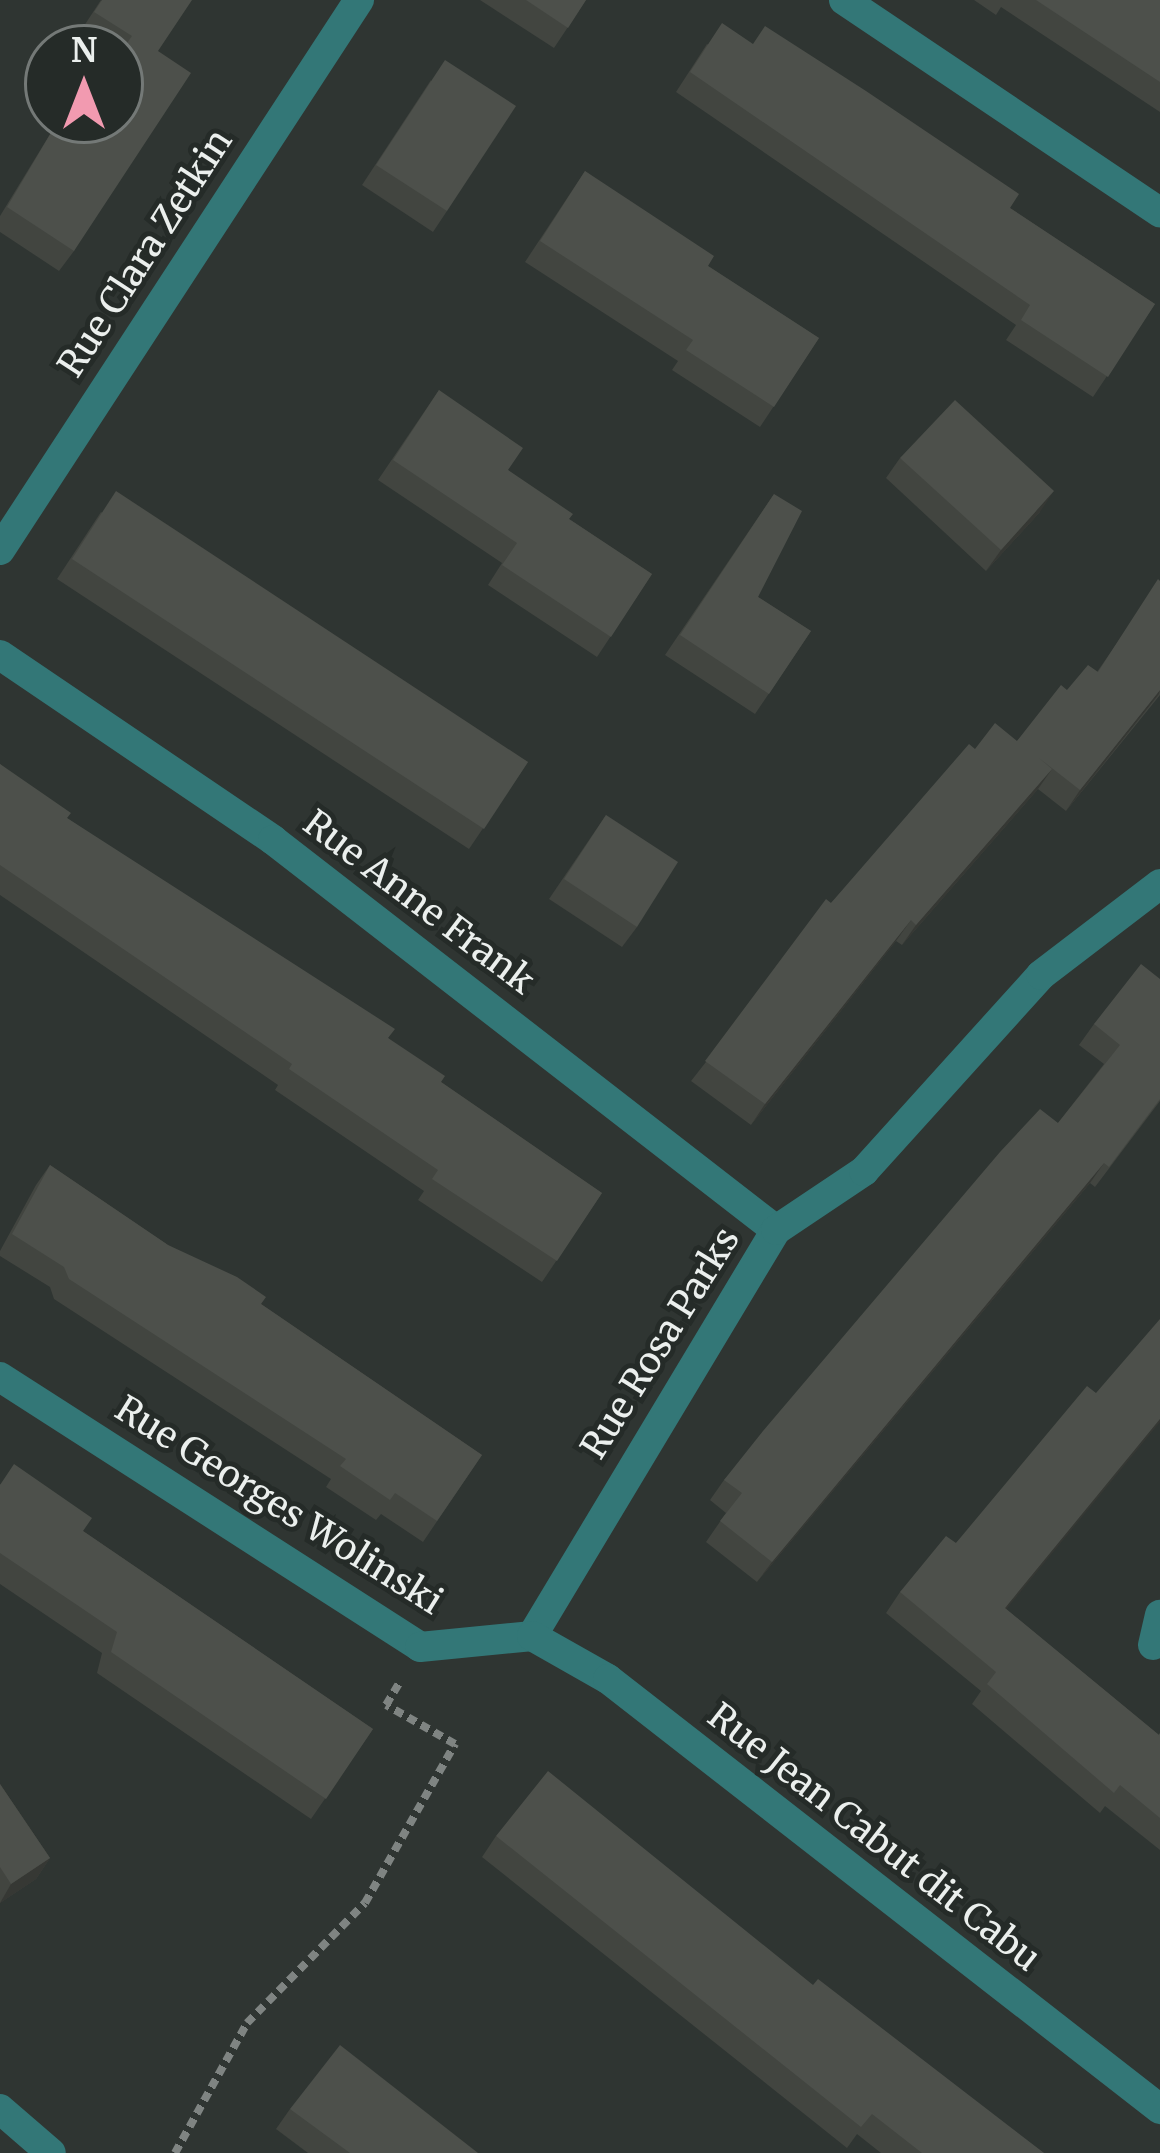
<!DOCTYPE html>
<style>
body{margin:0}
#map{position:relative;width:1160px;height:2153px;overflow:hidden;background:#2f3532;font-family:Merriweather,serif}
div>[style]{position:absolute}
[style*='--x']{left:calc(var(--x)*1px);top:calc(var(--y)*1px);width:calc(var(--w)*1px);rotate:calc(var(--a)*1deg)}
.path>*{height:8px;margin-top:-4px;transform-origin:0;background:repeating-linear-gradient(90deg,#7f8482 0 9px,transparent 0 15px)}
.service>*{height:30px;margin:-15px;padding:0 15px;transform-origin:15px;border-radius:15px;background:#377}
.minor>*{height:30px;margin:-15px;padding:0 15px;transform-origin:15px;border-radius:15px;background:#377}
.wall>*{inset:0;background:#424540}
.shaded-wall>*{inset:0;background:#363834}
.building>*{inset:0;background:#4d504b}
span{translate:-50% -50%;white-space:nowrap;text-align:center;line-height:1.15;-webkit-text-stroke:10px #252b28;paint-order:stroke}
.street-label{font-size:36px;color:#ebefed}
.north{position:absolute;left:24px;top:24px;width:120px;height:120px;box-sizing:border-box;background:#252b28;border:3px solid #747977;border-radius:50%;rotate:0deg;font-size:33px;font-weight:700;line-height:48px;text-align:center;color:#ebefed}
.north::after{content:'';display:block;margin:auto;width:42px;height:54px;background:#f29ab0;clip-path:polygon(50% 0,100% 100%,50% 72%,0 100%)}
</style>
<div id="map">
<div class="path">
<div style="--x:175;--y:2153;--w:149;--a:-61"></div>
<div style="--x:247;--y:2023;--w:168;--a:-45.5"></div>
<div style="--x:365;--y:1903;--w:183;--a:-60.5"></div>
<div style="--x:455;--y:1744;--w:79;--a:-150.5"></div>
<div style="--x:386;--y:1705;--w:26;--a:-59"></div>
</div>
<div class="service">
<div style="--x:1153;--y:1645;--w:31;--a:-77"></div>
</div>
<div class="minor">
<div style="--x:844;--y:0;--w:381;--a:33.9"></div>
<div style="--x:0;--y:550;--w:657;--a:-56.87"></div>
<div style="--x:0;--y:655;--w:330;--a:34.1"></div>
<div style="--x:273;--y:840;--w:636;--a:37.79"></div>
<div style="--x:0;--y:1377;--w:499;--a:32.7"></div>
<div style="--x:420;--y:1647;--w:113;--a:-5.6"></div>
<div style="--x:532;--y:1636;--w:474;--a:-59"></div>
<div style="--x:776;--y:1230;--w:106;--a:-33.8"></div>
<div style="--x:864;--y:1171;--w:264;--a:-47.9"></div>
<div style="--x:1041;--y:975;--w:150;--a:-37.4"></div>
<div style="--x:532;--y:1636;--w:87;--a:29.5"></div>
<div style="--x:608;--y:1679;--w:700;--a:37.92"></div>
<div style="--x:0;--y:2109;--w:67;--a:40.8"></div>
</div>
<div class="wall">
<div style="clip-path:polygon(101px 0,158px 51px,74px 251px,59px 271px,0 232px,0 216px,55px 126px,66px 133px,120px 120px,120px 48px,104px 48px,80px 32px)"></div>
<div style="clip-path:polygon(480px 0,586px 0,554px 48px)"></div>
<div style="clip-path:polygon(974px 0,1160px 0,1160px 112px,1001px 7px,996px 15px)"></div>
<div style="clip-path:polygon(707px 44px,1010px 208px,1155px 304px,1093px 397px,1006px 340px,1016px 325px,676px 92px)"></div>
<div style="clip-path:polygon(431px 80px,447px 211px,433px 232px,362px 185px)"></div>
<div style="clip-path:polygon(585px 171px,708px 266px,819px 338px,760px 427px,672px 370px,678px 361px,525px 262px)"></div>
<div style="clip-path:polygon(439px 390px,508px 470px,569px 519px,652px 574px,597px 657px,488px 585px,502px 563px,378px 480px)"></div>
<div style="clip-path:polygon(900px 458px,1040px 512px,986px 571px,886px 478px)"></div>
<div style="clip-path:polygon(774px 494px,758px 597px,811px 631px,755px 714px,665px 655px)"></div>
<div style="clip-path:polygon(101px 512px,528px 762px,469px 849px,57px 579px)"></div>
<div style="clip-path:polygon(1160px 581px,1160px 695px,1066px 811px,1038px 789px,902px 945px,896px 941px,751px 1125px,691px 1081px,831px 903px,975px 749px,1017px 741px,1067px 690px,1097px 672px)"></div>
<div style="clip-path:polygon(0 764px,67px 818px,388px 1038px,441px 1082px,602px 1193px,542px 1282px,418px 1200px,424px 1191px,275px 1090px,278px 1085px,0 895px)"></div>
<div style="clip-path:polygon(606px 815px,637px 927px,622px 947px,549px 899px)"></div>
<div style="clip-path:polygon(1160px 979px,1160px 1101px,1095px 1187px,1090px 1183px,757px 1582px,706px 1542px,726px 1513px,710px 1500px,724px 1480px,1058px 1123px,1104px 1064px,1079px 1045px,1094px 1024px)"></div>
<div style="clip-path:polygon(50px 1165px,168px 1245px,261px 1304px,482px 1455px,423px 1542px,381px 1514px,376px 1520px,326px 1487px,331px 1479px,54px 1299px,50px 1287px,0 1256px,0 1251px,36px 1185px)"></div>
<div style="clip-path:polygon(1096px 1393px,1006px 1609px,1159px 1735px,1160px 1733px,1160px 1850px,1105px 1806px,1100px 1813px,972px 1704px,981px 1691px,886px 1613px,900px 1592px,956px 1543px)"></div>
<div style="clip-path:polygon(0 1484px,83px 1531px,373px 1729px,311px 1819px,97px 1673px,102px 1653px,0 1584px)"></div>
<div style="clip-path:polygon(0 1784px,50px 1858px,36px 1879px,0 1903px)"></div>
<div style="clip-path:polygon(496px 1836px,813px 1985px,1044px 2153px,881px 2153px,857px 2134px,847px 2148px,482px 1857px)"></div>
<div style="clip-path:polygon(290px 2109px,478px 2153px,308px 2153px,276px 2129px)"></div>
</div>
<div class="shaded-wall">
<div style="clip-path:polygon(1054px 491px,1040px 512px,986px 571px,1001px 550px)"></div>
<div style="clip-path:polygon(1160px 690px,1159px 694px,1066px 811px,1080px 790px)"></div>
<div style="clip-path:polygon(1052px 769px,1038px 789px,902px 945px,916px 925px)"></div>
<div style="clip-path:polygon(911px 920px,896px 941px,751px 1125px,765px 1104px)"></div>
<div style="clip-path:polygon(1104px 1163px,1090px 1183px,757px 1582px,772px 1562px)"></div>
<div style="clip-path:polygon(1160px 1419px,1160px 1422px,990px 1629px,1005px 1608px)"></div>
<div style="clip-path:polygon(50px 1858px,36px 1879px,0 1903px,11px 1884px)"></div>
</div>
<div class="building">
<div style="clip-path:polygon(102px 0,192px 0,158px 51px,191px 73px,74px 251px,7px 207px,55px 126px,66px 133px,75px 120px,120px 120px,120px 53px,132px 36px,94px 12px)"></div>
<div style="clip-path:polygon(526px 0,586px 0,568px 28px)"></div>
<div style="clip-path:polygon(1036px 0,1160px 0,1160px 82px)"></div>
<div style="clip-path:polygon(722px 23px,753px 44px,765px 26px,866px 91px,1019px 194px,1010px 208px,1155px 304px,1108px 377px,1021px 320px,1030px 305px,690px 72px)"></div>
<div style="clip-path:polygon(445px 60px,516px 106px,447px 211px,376px 165px)"></div>
<div style="clip-path:polygon(585px 171px,714px 256px,708px 266px,819px 338px,774px 407px,686px 350px,693px 340px,540px 241px)"></div>
<div style="clip-path:polygon(439px 390px,523px 448px,508px 470px,573px 514px,569px 519px,652px 574px,611px 637px,502px 565px,517px 543px,393px 460px)"></div>
<div style="clip-path:polygon(955px 400px,1054px 491px,1001px 550px,900px 458px)"></div>
<div style="clip-path:polygon(116px 491px,528px 762px,484px 829px,72px 559px)"></div>
<div style="clip-path:polygon(774px 494px,802px 511px,758px 597px,811px 631px,769px 694px,680px 635px)"></div>
<div style="clip-path:polygon(1158px 579px,1160px 581px,1160px 690px,1080px 790px,1039px 758px,1052px 769px,916px 925px,911px 920px,765px 1104px,705px 1061px,826px 899px,831px 903px,969px 744px,975px 749px,995px 723px,1017px 741px,1061px 685px,1067px 690px,1088px 665px,1098px 672px)"></div>
<div style="clip-path:polygon(0 764px,71px 813px,67px 818px,395px 1029px,388px 1038px,445px 1076px,441px 1082px,602px 1193px,557px 1261px,432px 1179px,438px 1170px,289px 1069px,292px 1064px,0 865px)"></div>
<div style="clip-path:polygon(606px 815px,678px 862px,637px 927px,564px 879px)"></div>
<div style="clip-path:polygon(1141px 964px,1160px 979px,1160px 1099px,1109px 1167px,1104px 1163px,772px 1562px,720px 1521px,742px 1493px,724px 1480px,763px 1431px,1000px 1152px,1040px 1109px,1058px 1123px,1120px 1045px,1094px 1024px)"></div>
<div style="clip-path:polygon(50px 1165px,168px 1245px,237px 1277px,266px 1297px,261px 1304px,482px 1455px,437px 1521px,395px 1493px,390px 1500px,340px 1466px,346px 1459px,69px 1279px,64px 1267px,12px 1234px)"></div>
<div style="clip-path:polygon(1160px 1319px,1160px 1419px,1005px 1608px,1159px 1735px,1160px 1733px,1160px 1818px,1120px 1785px,1114px 1793px,987px 1684px,996px 1672px,900px 1592px,946px 1536px,956px 1543px,1087px 1386px,1096px 1393px)"></div>
<div style="clip-path:polygon(14px 1464px,92px 1518px,83px 1531px,373px 1729px,326px 1799px,111px 1652px,117px 1632px,0 1553px,0 1485px)"></div>
<div style="clip-path:polygon(548px 1771px,813px 1985px,818px 1979px,1044px 2153px,922px 2153px,872px 2114px,861px 2127px,496px 1836px)"></div>
<div style="clip-path:polygon(0 1784px,50px 1858px,11px 1884px,0 1867px)"></div>
<div style="clip-path:polygon(340px 2045px,478px 2153px,350px 2153px,290px 2109px)"></div>
</div>
<div class="street-label">
<span style="left:145px;top:253px;rotate:-57deg">Rue Clara Zetkin</span>
<span style="left:419px;top:902px;rotate:37deg">Rue Anne Frank</span>
<span style="left:660px;top:1343px;rotate:-58deg">Rue Rosa Parks</span>
<span style="left:279px;top:1505px;rotate:32deg">Rue Georges Wolinski</span>
<span style="left:874px;top:1837px;rotate:38deg">Rue Jean Cabut dit Cabu</span>
</div>
<div class="north">N</div>
</div>
